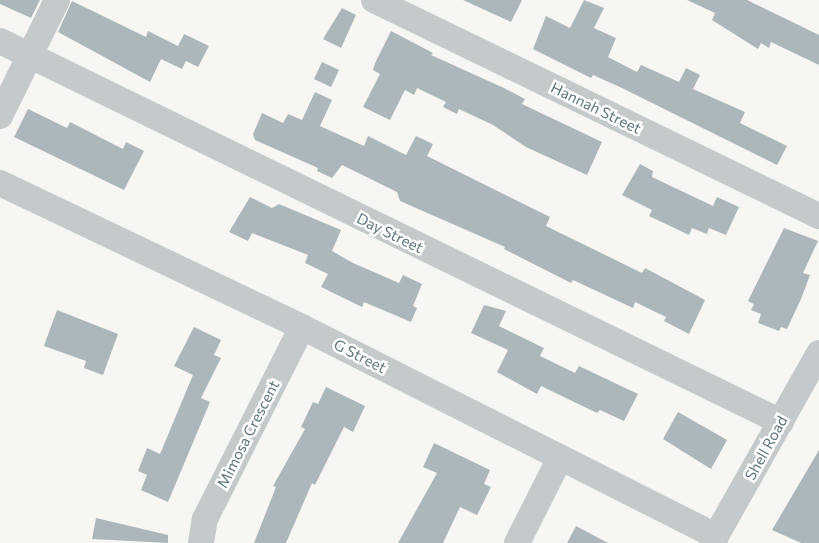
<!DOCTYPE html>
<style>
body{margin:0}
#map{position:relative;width:819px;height:543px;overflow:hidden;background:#f7f6f3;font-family:Commissioner,sans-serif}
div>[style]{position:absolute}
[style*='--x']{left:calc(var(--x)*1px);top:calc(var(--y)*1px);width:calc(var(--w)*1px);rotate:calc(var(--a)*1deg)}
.building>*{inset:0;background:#acb7bb}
.minor>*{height:26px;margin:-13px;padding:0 13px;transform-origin:13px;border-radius:13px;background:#c4c9cc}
span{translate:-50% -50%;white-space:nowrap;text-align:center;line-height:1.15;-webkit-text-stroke:5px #fff;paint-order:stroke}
.street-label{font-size:15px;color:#5e7681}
</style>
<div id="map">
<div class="building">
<div style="clip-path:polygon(0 0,40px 0,31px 18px,0 4px)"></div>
<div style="clip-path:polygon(463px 0,522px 0,511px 22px)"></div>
<div style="clip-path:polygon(584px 0,604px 8px,594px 28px,616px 38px,608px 57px,637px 72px,641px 65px,679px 82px,686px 68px,700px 75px,693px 89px,745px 112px,740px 123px,787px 146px,777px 165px,622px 88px,593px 75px,591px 78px,533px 49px,546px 16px,570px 28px)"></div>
<div style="clip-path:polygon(687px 0,747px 0,819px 35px,819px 65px,771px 42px,769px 48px,761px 43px,758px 49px,712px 20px,715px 13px)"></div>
<div style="clip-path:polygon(72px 1px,146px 37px,148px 31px,178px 46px,184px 34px,209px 46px,198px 67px,186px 61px,182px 69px,161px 59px,150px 82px,58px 32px)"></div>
<div style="clip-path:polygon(342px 8px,356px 15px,341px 48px,323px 39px)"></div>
<div style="clip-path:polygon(391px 31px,433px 53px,431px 55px,504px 88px,525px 99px,522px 104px,602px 142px,587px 175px,526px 147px,493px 125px,459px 109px,457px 114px,443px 107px,446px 102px,417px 88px,414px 95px,405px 90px,390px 120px,363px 107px,380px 74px,373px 70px,375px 63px)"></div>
<div style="clip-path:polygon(322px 62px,339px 70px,331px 87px,314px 79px)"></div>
<div style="clip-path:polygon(315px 92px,332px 100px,320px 126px,364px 146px,368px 136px,406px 155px,416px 136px,433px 144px,427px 156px,550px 217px,546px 226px,642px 273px,645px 268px,705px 300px,689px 334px,664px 321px,666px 317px,635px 302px,633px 308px,573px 280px,571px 283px,504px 249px,505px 247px,400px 201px,397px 192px,342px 165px,332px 178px,317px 171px,318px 168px,255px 140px,253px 134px,262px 113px,283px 123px,288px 114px,302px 120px)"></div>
<div style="clip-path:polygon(28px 109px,67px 128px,70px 122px,123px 149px,126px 142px,144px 151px,124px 190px,14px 137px)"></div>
<div style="clip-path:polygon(640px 164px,653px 171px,652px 177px,713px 206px,717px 197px,739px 207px,726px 235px,709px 228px,707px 234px,692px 228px,689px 235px,649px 216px,652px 210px,622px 195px)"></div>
<div style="clip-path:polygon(250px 197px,272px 208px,279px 204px,341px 230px,332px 251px,353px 263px,399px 283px,403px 275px,422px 284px,413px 306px,417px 308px,411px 322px,364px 302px,362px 307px,321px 287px,328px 274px,305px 263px,308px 255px,252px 233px,248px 241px,229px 232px)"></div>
<div style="clip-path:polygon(784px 228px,818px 241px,803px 273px,810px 275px,801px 299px,787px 329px,781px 327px,779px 331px,758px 323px,761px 314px,751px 310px,754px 304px,748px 301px)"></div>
<div style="clip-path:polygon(484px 305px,506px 311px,499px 326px,544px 348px,540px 356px,575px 373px,579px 366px,638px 394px,624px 421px,600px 410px,597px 413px,541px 386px,537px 394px,497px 372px,508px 350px,471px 333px)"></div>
<div style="clip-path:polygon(57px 310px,118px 334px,103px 375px,84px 368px,86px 361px,44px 346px)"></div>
<div style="clip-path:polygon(194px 327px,221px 340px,214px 355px,221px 358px,201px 398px,210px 402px,168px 502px,141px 490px,147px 475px,138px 471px,147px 448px,160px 454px,193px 375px,174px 366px)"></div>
<div style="clip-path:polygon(326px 387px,365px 406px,353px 432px,344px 427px,315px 485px,312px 483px,286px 543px,254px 543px,276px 487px,273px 486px,305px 429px,301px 427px,313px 402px,318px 404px)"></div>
<div style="clip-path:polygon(678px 412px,727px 440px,711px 469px,663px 439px)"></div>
<div style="clip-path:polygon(434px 443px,490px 470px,484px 484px,491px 487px,477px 515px,460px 507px,443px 543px,398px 543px,437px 473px,423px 467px)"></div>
<div style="clip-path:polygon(819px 450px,819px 543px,801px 543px,772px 530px)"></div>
<div style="clip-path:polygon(96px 518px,168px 535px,168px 543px,92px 539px)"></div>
<div style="clip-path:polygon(576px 526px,608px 543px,567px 543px)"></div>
</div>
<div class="minor">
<div style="--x:374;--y:0;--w:495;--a:25.9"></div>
<div style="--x:0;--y:41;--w:869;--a:26"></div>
<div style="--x:0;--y:116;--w:129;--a:-63.8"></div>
<div style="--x:0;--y:183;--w:335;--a:25.5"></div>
<div style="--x:302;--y:327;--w:464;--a:26.8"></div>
<div style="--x:201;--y:543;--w:24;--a:-81"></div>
<div style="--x:205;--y:519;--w:215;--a:-63.2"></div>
<div style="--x:517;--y:543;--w:95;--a:-63.2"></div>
<div style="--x:712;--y:543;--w:218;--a:-60.6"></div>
</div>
<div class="street-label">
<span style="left:596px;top:108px;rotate:26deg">Hannah Street</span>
<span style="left:390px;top:233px;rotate:26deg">Day Street</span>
<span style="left:360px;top:356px;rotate:27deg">G Street</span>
<span style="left:248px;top:434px;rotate:-63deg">Mimosa Crescent</span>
<span style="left:766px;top:448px;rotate:-61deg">Shell Road</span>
</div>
</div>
